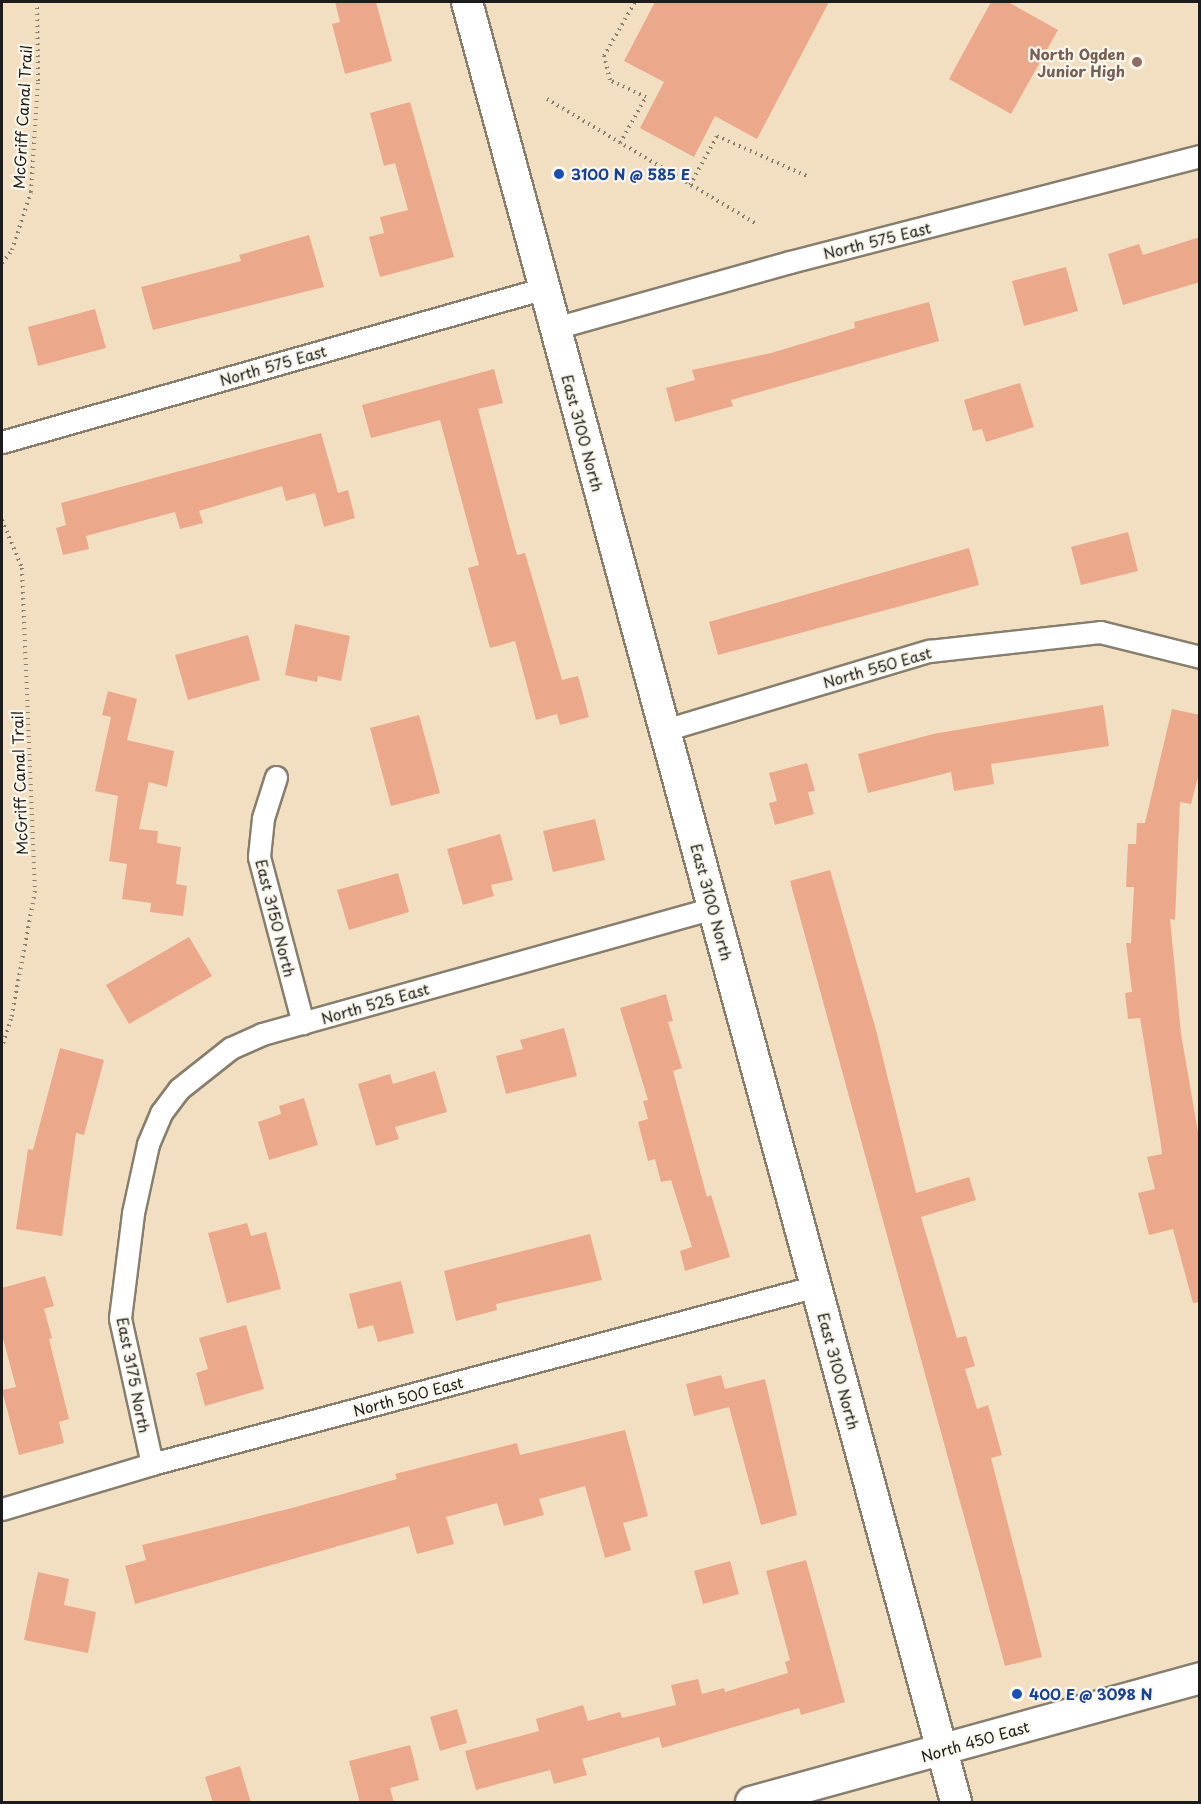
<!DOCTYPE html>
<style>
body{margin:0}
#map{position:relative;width:1201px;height:1804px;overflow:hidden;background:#f2dfc1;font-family:"Playpen Sans",sans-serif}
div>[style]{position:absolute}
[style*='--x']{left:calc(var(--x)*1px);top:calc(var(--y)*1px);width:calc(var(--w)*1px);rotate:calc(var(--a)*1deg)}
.building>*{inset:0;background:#eba88b}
.path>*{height:4px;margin-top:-2px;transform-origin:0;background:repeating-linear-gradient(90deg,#877e6e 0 1.5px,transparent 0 6px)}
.roads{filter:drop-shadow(2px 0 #877e6e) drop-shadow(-2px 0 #877e6e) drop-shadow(0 2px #877e6e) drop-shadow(0 -2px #877e6e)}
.street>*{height:21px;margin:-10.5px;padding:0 10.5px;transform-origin:10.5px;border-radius:10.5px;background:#fff}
.secondary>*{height:30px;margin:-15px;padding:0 15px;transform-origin:15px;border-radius:15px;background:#fff}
.dots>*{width:16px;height:16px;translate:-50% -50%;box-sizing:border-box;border:3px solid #fbf7ec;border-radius:50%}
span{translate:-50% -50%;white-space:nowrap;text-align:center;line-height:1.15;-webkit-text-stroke:4.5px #fbf7ec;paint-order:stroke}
.education-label{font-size:15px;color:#785e54;font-weight:700}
.right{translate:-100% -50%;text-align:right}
.street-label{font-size:15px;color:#1c1c1c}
.transit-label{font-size:15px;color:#164399;font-weight:700}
.left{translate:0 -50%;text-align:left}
.frame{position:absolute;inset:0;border:3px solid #1c1c1c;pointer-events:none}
</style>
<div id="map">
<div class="building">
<div style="clip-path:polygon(335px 2px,376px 2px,392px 61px,345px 74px,332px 24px,340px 22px)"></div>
<div style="clip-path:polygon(655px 2px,829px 2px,757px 139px,715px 116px,694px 157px,640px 128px,664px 82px,624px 61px)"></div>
<div style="clip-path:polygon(991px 2px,1008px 2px,1058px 30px,1011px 114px,949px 79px)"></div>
<div style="clip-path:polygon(410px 102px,454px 257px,380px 277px,369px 237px,384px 233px,380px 217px,408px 210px,395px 163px,384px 166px,370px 113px)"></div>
<div style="clip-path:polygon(309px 235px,324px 287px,153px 330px,141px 287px,241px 261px,239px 255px)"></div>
<div style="clip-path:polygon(1200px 237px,1200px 282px,1123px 305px,1108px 254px,1139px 244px,1143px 255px)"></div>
<div style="clip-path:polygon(1066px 267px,1078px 311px,1024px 326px,1012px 281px)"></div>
<div style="clip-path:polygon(929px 302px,939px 341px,731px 400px,733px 406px,675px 422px,666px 388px,695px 380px,692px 370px,771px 353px,855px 328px,854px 322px)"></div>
<div style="clip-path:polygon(95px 309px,106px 348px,38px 366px,28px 327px)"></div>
<div style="clip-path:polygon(494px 369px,503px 403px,478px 409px,517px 555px,525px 553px,562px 680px,578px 676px,589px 717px,560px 725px,557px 714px,536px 720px,515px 641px,490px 648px,468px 568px,479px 565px,440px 420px,371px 438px,362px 405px)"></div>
<div style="clip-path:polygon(1020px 383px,1034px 427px,986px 442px,982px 429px,973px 431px,964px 400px)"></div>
<div style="clip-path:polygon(321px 433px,338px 493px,348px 490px,355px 518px,324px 527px,315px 493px,286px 501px,282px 486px,199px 511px,203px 523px,180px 529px,175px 512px,86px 536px,89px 549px,63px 555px,56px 528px,66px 525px,61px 503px)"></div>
<div style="clip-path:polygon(1128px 532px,1138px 571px,1081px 585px,1071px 547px)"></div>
<div style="clip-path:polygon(969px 548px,979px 585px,718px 655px,709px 622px)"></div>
<div style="clip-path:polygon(295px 624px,350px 636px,341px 681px,318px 676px,317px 682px,285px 675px)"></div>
<div style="clip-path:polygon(248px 635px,260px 680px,188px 700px,175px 655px)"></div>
<div style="clip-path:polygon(108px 691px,137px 699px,127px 740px,174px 751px,167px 787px,149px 782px,139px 829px,158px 831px,157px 843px,181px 847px,176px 884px,187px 886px,183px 916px,150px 912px,151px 903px,122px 899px,127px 864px,109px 861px,118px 796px,95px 791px,111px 717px,102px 715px)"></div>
<div style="clip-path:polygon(1103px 705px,1109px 746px,991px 764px,994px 784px,954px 791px,951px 772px,868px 793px,858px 754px,933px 734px)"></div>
<div style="clip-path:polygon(1172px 709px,1200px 715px,1200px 769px,1191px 804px,1180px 802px,1175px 920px,1170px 919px,1181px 1034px,1200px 1144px,1200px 1302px,1193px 1303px,1173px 1229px,1149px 1235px,1138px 1193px,1155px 1189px,1147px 1157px,1162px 1154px,1161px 1145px,1140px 1018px,1128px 1019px,1125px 993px,1132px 992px,1126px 943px,1131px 943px,1134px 887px,1126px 887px,1128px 844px,1136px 844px,1137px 823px,1145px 823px)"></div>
<div style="clip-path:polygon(419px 715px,440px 793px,391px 806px,370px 728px)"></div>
<div style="clip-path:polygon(807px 763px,815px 791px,808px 792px,814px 814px,775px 825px,769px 803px,777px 801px,769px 773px)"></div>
<div style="clip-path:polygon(595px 819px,605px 860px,553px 872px,543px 831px)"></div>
<div style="clip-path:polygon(500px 834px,513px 880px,491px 885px,494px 896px,463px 905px,447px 849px)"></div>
<div style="clip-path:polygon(830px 870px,876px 1030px,916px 1193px,969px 1177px,976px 1200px,921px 1217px,957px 1338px,966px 1336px,975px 1366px,965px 1369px,977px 1409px,988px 1405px,1002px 1455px,991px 1458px,1042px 1657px,1005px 1666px,790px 881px)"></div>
<div style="clip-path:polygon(398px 873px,409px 912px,349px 930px,337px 890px)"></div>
<div style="clip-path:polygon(189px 937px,212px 976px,129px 1024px,106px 985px)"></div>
<div style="clip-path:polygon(666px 994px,673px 1021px,668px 1022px,682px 1068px,673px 1071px,707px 1197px,711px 1195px,730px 1257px,685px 1271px,680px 1251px,692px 1247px,671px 1180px,661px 1182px,655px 1159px,648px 1161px,638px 1122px,648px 1119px,643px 1101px,648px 1100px,620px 1008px)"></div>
<div style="clip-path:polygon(564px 1028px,577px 1076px,506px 1094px,496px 1056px,523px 1049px,520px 1040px)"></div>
<div style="clip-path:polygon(60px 1048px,104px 1060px,84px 1135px,76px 1133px,62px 1236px,16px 1229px,28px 1149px,33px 1150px)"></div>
<div style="clip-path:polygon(435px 1071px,447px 1112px,395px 1127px,399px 1139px,376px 1146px,358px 1084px,390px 1074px,393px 1084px)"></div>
<div style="clip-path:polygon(304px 1098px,318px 1145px,269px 1160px,258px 1122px,281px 1114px,279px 1106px)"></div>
<div style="clip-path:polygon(247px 1223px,251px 1236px,266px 1232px,281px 1289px,227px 1303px,208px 1233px)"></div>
<div style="clip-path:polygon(590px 1234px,602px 1280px,496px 1304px,497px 1310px,456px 1321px,444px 1271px)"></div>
<div style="clip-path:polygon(45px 1276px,54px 1306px,44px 1309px,52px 1338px,49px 1339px,69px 1419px,59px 1422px,64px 1443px,19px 1455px,2px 1390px,16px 1387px,2px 1335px,2px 1288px)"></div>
<div style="clip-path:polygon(401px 1281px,414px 1333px,378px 1342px,373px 1325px,358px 1329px,349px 1294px)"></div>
<div style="clip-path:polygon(246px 1325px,264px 1389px,205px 1406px,196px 1373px,208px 1369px,199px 1338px)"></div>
<div style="clip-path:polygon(721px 1375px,725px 1389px,765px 1379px,797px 1515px,761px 1525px,729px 1407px,694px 1416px,686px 1384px)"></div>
<div style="clip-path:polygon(625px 1430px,648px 1516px,623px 1523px,631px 1550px,605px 1558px,585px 1486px,539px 1499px,544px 1515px,504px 1526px,497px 1503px,446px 1517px,454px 1544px,417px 1554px,409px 1526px,135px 1604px,125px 1566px,146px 1560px,142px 1545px,292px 1508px,397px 1479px,395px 1474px,517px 1443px,520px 1455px)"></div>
<div style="clip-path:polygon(806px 1560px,845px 1702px,801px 1715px,799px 1708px,662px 1748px,659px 1737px,582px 1759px,587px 1775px,554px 1784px,550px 1770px,476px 1790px,465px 1751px,539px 1731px,536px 1719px,583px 1705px,588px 1721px,620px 1712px,622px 1718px,676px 1705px,671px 1685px,698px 1679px,702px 1694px,724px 1688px,725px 1692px,788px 1673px,785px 1662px,790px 1660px,766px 1571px)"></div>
<div style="clip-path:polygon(730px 1561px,739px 1594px,703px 1604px,694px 1571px)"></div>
<div style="clip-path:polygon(38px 1572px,69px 1579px,64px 1605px,96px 1612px,88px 1653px,24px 1640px)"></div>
<div style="clip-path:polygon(457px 1709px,467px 1743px,440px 1751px,430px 1717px)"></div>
<div style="clip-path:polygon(410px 1745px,419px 1780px,390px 1788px,394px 1803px,360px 1803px,349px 1761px)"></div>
<div style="clip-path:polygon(240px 1766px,251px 1803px,213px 1803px,205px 1777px)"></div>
</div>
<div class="path">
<div style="--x:547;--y:99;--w:244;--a:30.8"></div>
<div style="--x:620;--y:143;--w:53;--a:-60.5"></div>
<div style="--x:646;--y:97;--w:40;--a:-155"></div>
<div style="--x:610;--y:80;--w:25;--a:-104"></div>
<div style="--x:604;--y:56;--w:62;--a:-60.1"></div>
<div style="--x:690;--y:185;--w:56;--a:-61.1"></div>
<div style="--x:717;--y:136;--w:98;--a:24"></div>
<div style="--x:2;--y:263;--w:16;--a:-52"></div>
<div style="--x:12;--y:250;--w:61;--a:-71.9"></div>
<div style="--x:31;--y:192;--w:111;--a:-86.4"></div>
<div style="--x:38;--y:81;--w:79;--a:-90.7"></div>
<div style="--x:2;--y:520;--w:52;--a:67.4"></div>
<div style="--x:22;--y:568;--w:323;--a:87.7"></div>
<div style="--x:35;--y:891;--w:130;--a:100.6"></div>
<div style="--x:11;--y:1019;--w:28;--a:108"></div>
</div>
<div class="roads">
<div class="street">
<div style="--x:555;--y:328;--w:244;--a:-15.7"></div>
<div style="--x:790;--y:262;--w:423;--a:-14.5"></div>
<div style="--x:2;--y:442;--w:564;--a:-15.83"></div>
<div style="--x:665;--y:730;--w:276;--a:-16.7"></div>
<div style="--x:929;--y:651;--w:172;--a:-6.3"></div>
<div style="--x:1100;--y:632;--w:103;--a:14"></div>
<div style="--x:276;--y:777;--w:43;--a:107.6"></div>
<div style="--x:263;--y:818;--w:39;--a:96"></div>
<div style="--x:259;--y:857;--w:172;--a:75.2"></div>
<div style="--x:152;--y:1464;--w:149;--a:-102.4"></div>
<div style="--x:120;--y:1318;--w:106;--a:-82.9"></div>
<div style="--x:133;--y:1213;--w:71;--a:-77.7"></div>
<div style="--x:148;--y:1144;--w:34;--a:-67"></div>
<div style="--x:161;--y:1113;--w:30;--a:-53"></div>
<div style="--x:179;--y:1089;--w:66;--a:-38.3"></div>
<div style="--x:231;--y:1048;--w:34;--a:-24"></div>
<div style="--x:262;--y:1034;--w:469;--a:-15.6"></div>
<div style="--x:2;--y:1509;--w:157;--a:-16.7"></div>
<div style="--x:152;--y:1464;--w:688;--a:-14.99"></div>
</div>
<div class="secondary">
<div style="--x:467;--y:2;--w:1865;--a:74.8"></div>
<div style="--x:751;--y:1802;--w:466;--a:-15.4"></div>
</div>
</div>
<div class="dots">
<div style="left:1137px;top:62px;background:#8d6e63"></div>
<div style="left:559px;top:174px;background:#1a4fb4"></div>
<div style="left:1017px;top:1694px;background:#1a4fb4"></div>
</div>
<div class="education-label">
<span class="right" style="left:1125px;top:62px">North Ogden<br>Junior High</span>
</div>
<div class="street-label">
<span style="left:22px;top:117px;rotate:-87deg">McGriff Canal Trail</span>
<span style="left:877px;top:240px;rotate:-14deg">North 575 East</span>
<span style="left:273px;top:365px;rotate:-16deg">North 575 East</span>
<span style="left:583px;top:433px;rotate:75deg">East 3100 North</span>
<span style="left:877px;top:667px;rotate:-16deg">North 550 East</span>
<span style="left:19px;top:783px;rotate:-92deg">McGriff Canal Trail</span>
<span style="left:712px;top:902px;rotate:75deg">East 3100 North</span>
<span style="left:276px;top:918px;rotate:76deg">East 3150 North</span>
<span style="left:375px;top:1003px;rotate:-16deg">North 525 East</span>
<span style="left:839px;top:1371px;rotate:75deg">East 3100 North</span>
<span style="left:134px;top:1375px;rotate:79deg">East 3175 North</span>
<span style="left:408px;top:1396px;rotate:-15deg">North 500 East</span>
<span style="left:975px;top:1741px;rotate:-16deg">North 450 East</span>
</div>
<div class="transit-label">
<span class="left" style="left:571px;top:174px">3100 N @ 585 E</span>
<span class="left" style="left:1029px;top:1694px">400 E @ 3098 N</span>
</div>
<div class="frame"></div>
</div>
